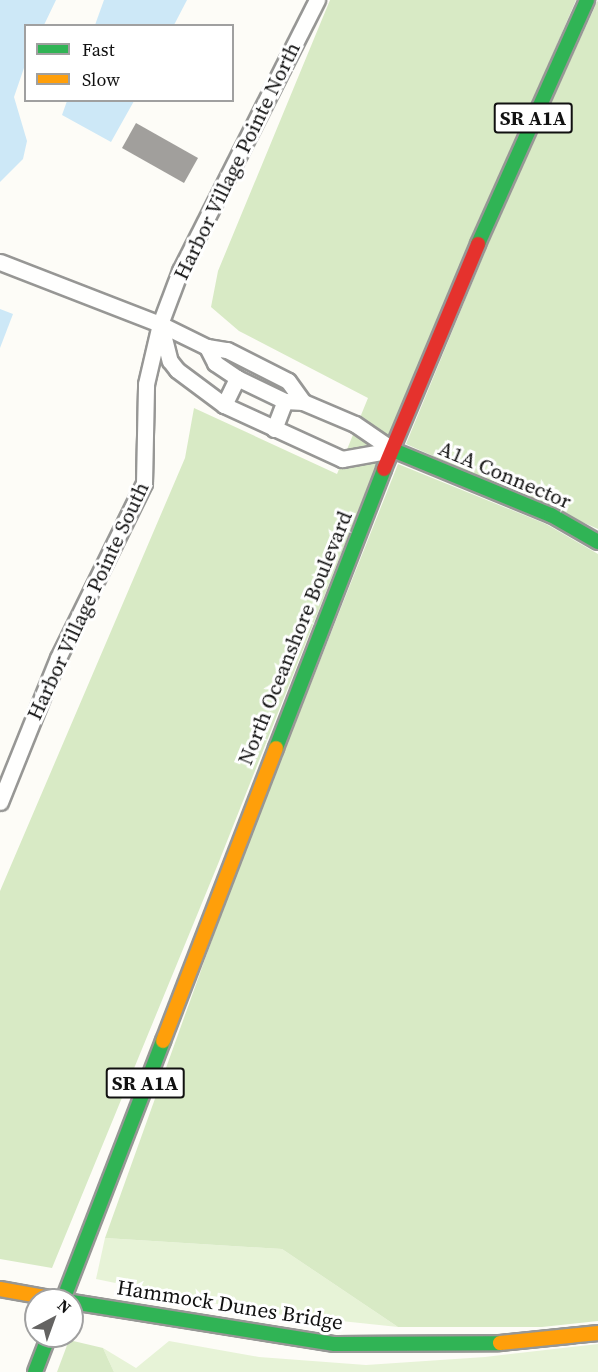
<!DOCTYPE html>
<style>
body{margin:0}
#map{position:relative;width:598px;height:1372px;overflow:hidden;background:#fdfcf7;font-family:"Source Serif 4",serif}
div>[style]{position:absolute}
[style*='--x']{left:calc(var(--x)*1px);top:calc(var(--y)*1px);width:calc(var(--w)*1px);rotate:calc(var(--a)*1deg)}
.green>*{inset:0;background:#e7f3d7}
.forest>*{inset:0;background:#d8eac5}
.water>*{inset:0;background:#cde8f7}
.building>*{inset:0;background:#a19f9c}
.roads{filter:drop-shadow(2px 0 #979795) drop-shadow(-2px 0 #979795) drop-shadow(0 2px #979795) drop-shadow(0 -2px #979795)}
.street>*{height:15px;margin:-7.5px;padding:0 7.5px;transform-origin:7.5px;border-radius:7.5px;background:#fffffe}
.fast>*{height:14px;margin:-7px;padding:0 7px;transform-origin:7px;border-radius:7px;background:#30b455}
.slow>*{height:14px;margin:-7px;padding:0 7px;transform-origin:7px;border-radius:7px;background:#ff9f0a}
.jam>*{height:14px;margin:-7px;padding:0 7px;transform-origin:7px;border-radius:7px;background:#e5322d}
span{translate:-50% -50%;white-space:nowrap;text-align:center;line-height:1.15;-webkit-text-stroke:6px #fff;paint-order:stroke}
.shield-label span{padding:2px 4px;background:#fff;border:2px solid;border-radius:4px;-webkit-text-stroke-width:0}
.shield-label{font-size:20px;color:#111;font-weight:700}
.street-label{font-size:21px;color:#111}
.legend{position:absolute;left:24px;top:24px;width:210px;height:78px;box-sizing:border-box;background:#fff;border:2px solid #a0a0a0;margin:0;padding:8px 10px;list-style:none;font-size:18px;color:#111}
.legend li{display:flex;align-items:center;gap:12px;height:30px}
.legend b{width:30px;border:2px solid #a0a0a0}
.north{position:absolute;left:24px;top:1288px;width:60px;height:60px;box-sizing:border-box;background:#fff;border:2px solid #a0a0a0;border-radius:50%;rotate:41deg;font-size:16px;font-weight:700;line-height:24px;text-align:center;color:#111}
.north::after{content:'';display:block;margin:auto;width:21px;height:27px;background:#646362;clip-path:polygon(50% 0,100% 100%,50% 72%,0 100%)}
</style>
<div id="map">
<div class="green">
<div style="clip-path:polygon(105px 1238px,282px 1249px,398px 1327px,256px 1312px,96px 1279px)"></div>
<div style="clip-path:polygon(169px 1341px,259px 1357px,366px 1365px,485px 1357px,598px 1344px,598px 1372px,114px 1372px,103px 1348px,136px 1368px)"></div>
</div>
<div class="forest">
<div style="clip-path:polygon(330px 0,576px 0,380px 456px,218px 864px,52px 1268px,0 1259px,0 891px,185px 458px,194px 408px,337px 474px,368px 398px,239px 331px,211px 307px,218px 271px)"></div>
<div style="clip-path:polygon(598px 0,598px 529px,406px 444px,507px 198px)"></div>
<div style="clip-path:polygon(398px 464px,546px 524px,598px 554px,598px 1321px,542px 1327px,398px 1327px,282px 1249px,105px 1238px,237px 870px)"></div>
<div style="clip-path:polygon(69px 1340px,103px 1348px,114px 1372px,57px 1372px)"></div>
</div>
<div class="water">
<div style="clip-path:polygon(0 0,56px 0,44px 25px,26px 26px,25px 65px,14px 97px,27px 141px,23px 159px,0 182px)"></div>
<div style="clip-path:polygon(104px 0,187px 0,174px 25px,95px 25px)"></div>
<div style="clip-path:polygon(67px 101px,67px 100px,134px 101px,111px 142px,62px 115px)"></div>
<div style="clip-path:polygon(0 309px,13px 314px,0 348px)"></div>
</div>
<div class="building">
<div style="clip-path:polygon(136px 123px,198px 158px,184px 183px,122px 148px)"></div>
</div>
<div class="roads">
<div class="street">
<div style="--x:0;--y:262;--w:172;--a:21.2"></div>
<div style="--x:160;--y:324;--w:52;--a:26.1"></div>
<div style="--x:207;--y:347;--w:20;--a:9"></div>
<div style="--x:227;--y:350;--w:68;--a:26.9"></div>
<div style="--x:288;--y:381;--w:26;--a:54"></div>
<div style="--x:303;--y:402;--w:56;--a:22.9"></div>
<div style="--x:355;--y:424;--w:46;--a:34.4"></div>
<div style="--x:161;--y:326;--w:36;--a:76"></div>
<div style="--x:170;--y:361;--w:11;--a:52"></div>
<div style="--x:177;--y:370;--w:59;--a:36.7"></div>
<div style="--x:224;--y:405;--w:130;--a:24.6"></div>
<div style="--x:342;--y:459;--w:52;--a:-10"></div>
<div style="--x:207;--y:347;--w:18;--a:63"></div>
<div style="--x:215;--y:363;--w:27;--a:34"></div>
<div style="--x:237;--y:378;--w:53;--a:25.6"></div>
<div style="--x:285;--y:401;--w:18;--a:3"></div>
<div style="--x:224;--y:405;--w:30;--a:-64"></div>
<div style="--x:274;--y:429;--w:30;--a:-69"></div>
<div style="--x:0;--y:802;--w:155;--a:-68.1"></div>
<div style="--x:58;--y:658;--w:195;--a:-63.8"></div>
<div style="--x:144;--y:483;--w:99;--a:-88.8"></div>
<div style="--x:146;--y:384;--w:62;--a:-76.9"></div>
<div style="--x:160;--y:324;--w:57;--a:-69.3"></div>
<div style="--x:180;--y:271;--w:304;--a:-63.2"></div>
</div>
<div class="fast">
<div style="--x:478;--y:244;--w:267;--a:-65.9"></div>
<div style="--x:393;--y:450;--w:171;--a:22.4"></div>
<div style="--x:551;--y:515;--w:54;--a:29.9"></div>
<div style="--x:276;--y:748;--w:299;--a:-68.8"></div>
<div style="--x:63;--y:1300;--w:278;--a:-68.9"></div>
<div style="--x:72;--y:1302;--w:266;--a:9.1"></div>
<div style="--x:335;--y:1344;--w:165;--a:-0.3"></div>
<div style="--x:35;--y:1372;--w:39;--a:-69"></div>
</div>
<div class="slow">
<div style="--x:163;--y:1041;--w:314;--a:-68.9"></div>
<div style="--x:0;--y:1289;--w:63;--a:10.1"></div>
<div style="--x:500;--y:1343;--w:99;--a:-5.8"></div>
</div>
<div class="jam">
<div style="--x:384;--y:469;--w:244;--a:-67.3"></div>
</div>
</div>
<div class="shield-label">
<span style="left:533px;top:118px">SR A1A</span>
<span style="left:145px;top:1083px">SR A1A</span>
</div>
<div class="street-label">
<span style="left:237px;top:161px;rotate:-64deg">Harbor Village Pointe North</span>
<span style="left:505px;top:475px;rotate:23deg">A1A Connector</span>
<span style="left:88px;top:601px;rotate:-65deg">Harbor Village Pointe South</span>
<span style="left:295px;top:638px;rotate:-68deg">North Oceanshore Boulevard</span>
<span style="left:230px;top:1305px;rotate:9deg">Hammock Dunes Bridge</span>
</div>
<ul class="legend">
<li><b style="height:8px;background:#30b455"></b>Fast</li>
<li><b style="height:8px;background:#ff9f0a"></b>Slow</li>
</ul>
<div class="north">N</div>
</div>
